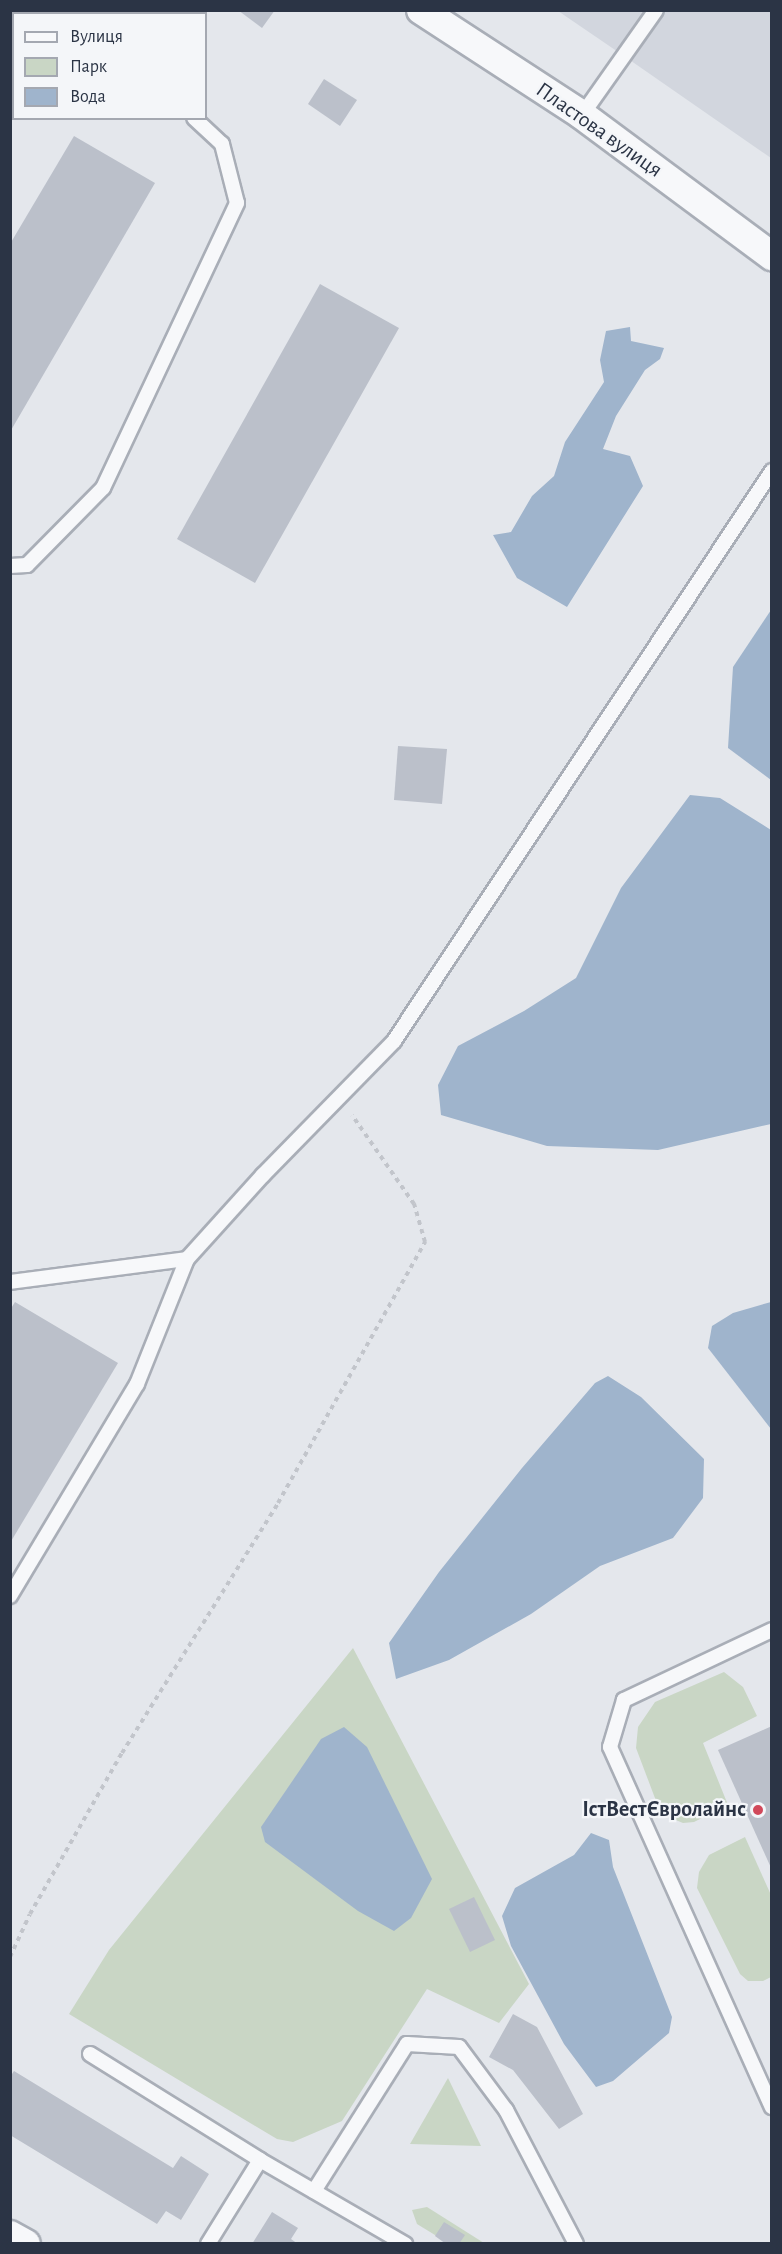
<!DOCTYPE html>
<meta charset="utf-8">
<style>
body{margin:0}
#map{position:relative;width:782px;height:2254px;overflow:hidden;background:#e4e7ec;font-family:"Alegreya Sans",sans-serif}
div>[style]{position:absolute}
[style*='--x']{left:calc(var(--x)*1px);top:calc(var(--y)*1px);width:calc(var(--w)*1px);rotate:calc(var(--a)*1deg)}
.built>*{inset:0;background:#d2d6de}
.green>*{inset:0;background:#c9d6c5}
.water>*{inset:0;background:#9fb4cc}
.building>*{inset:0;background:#bbc0ca}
.path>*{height:4px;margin-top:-2px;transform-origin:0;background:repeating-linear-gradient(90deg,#c2c5cb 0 4.5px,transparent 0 9px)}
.roads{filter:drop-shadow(2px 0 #a9aeb7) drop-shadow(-2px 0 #a9aeb7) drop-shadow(0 2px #a9aeb7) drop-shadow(0 -2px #a9aeb7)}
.lane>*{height:14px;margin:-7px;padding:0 7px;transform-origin:7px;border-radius:7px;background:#f7f8fa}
.street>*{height:28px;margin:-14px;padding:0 14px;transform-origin:14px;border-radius:14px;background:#f7f8fa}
.dots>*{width:16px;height:16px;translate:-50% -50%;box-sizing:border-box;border:3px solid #f4f6f9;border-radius:50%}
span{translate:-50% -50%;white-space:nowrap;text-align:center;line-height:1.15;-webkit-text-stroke:4.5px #f4f6f9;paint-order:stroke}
.street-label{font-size:22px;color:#2b3445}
.poi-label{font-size:22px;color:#2b3445;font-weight:700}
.right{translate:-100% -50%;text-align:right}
.frame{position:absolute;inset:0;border:12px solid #2b3445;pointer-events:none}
.legend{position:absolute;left:12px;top:12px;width:195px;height:108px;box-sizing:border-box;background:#f4f6f9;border:2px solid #a4a8b1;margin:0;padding:8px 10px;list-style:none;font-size:18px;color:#2b3445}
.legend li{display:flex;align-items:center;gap:12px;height:30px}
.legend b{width:30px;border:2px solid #a4a8b1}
</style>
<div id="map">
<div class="built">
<div style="clip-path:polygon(558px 11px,771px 11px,771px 158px,624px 56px)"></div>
</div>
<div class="green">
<div style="clip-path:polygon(353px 1648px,529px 1984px,499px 2023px,427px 1989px,342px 2121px,293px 2142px,277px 2139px,69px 2014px,109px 1950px)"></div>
<div style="clip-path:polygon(724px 1672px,743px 1687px,757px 1716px,703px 1743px,728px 1805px,694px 1822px,683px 1823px,661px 1814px,636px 1748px,638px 1727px,655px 1702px)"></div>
<div style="clip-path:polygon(745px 1837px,771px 1895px,771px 1977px,763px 1981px,748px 1981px,740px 1974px,697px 1888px,699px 1872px,709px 1855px)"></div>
<div style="clip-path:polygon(448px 2078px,481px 2146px,410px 2144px)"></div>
<div style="clip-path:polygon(427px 2207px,484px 2243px,448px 2243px,417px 2224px,412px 2210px)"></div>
</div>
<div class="water">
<div style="clip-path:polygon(630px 327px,631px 341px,664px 348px,660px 359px,645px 370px,616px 416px,603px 449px,630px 456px,643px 486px,567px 607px,517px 578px,493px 535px,511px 532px,532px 496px,554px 476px,565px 442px,604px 382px,600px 360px,606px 331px)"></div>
<div style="clip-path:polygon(771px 610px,771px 780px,728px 748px,733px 667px)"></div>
<div style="clip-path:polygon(690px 795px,720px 798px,771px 830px,771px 1124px,658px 1150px,547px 1146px,441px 1115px,438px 1085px,458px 1046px,524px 1011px,576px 978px,621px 888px)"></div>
<div style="clip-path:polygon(771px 1302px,772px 1302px,771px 1429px,708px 1348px,712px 1326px,733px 1313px)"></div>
<div style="clip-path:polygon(608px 1376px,641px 1397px,704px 1459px,703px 1498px,673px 1538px,600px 1566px,531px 1614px,449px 1660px,396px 1679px,389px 1643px,439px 1572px,522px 1468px,595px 1383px)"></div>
<div style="clip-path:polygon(344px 1727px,367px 1747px,432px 1879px,411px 1918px,394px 1931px,358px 1911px,265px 1842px,261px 1827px,321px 1739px)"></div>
<div style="clip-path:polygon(591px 1833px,609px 1840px,613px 1867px,672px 2017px,669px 2033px,613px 2081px,596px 2087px,564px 2044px,511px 1946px,502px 1916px,515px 1888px,574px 1855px)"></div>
</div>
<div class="building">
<div style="clip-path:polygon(238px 10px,275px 10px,262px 28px)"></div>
<div style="clip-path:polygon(324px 79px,357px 100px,340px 126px,308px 104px)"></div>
<div style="clip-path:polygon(74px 136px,155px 183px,10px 432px,10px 244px)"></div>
<div style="clip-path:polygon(320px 284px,399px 328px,255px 583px,177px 539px)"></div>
<div style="clip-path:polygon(398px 746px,447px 749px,442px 804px,394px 800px)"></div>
<div style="clip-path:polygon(15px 1302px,118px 1363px,10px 1543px,10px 1310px)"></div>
<div style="clip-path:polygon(772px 1726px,772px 1870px,718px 1750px)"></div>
<div style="clip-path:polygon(474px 1897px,495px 1940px,470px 1952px,449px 1909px)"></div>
<div style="clip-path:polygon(513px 2014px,537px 2027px,583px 2114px,559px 2129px,513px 2070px,489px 2057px)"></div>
<div style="clip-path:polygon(14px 2071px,173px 2168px,181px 2156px,209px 2174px,181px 2220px,166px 2211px,157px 2224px,10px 2135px,10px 2077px)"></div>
<div style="clip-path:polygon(272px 2212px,298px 2228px,291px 2239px,298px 2244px,252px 2244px)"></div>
<div style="clip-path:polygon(444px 2222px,465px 2235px,459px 2244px,446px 2244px,435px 2236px)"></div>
</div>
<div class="path">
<div style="--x:10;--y:1957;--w:47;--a:-65.1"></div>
<div style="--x:30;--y:1914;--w:185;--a:-60.3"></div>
<div style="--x:122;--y:1753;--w:295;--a:-58"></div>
<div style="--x:278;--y:1503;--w:300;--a:-60.6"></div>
<div style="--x:425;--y:1242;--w:40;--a:-106"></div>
<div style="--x:414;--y:1204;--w:108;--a:-124.9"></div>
</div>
<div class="roads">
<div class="lane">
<div style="--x:77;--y:10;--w:6;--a:45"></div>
<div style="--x:582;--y:115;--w:128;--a:-54.8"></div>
<div style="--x:10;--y:566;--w:17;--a:-3"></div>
<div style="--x:27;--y:565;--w:108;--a:-45.4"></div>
<div style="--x:103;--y:488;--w:315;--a:-64.8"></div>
<div style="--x:237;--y:203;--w:61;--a:-104.3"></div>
<div style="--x:222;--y:144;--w:38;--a:-137"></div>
<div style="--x:10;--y:1282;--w:178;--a:-7.4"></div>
<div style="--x:187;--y:1259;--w:113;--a:-47.9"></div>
<div style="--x:263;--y:1175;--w:187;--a:-45.6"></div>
<div style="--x:394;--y:1041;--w:684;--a:-56.45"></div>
<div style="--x:10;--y:1596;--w:247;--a:-59.1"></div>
<div style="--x:137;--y:1384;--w:135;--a:-68.2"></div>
<div style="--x:772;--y:1630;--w:164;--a:154.7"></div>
<div style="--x:624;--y:1700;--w:49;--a:106.6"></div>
<div style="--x:610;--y:1747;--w:395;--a:65.8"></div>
<div style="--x:90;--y:2054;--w:200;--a:31.9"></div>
<div style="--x:260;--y:2160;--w:99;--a:121.8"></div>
<div style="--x:260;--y:2160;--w:168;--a:30.1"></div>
<div style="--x:314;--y:2191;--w:174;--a:-57.7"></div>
<div style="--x:407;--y:2044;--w:52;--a:3.3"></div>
<div style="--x:459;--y:2047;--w:79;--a:53.3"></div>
<div style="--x:506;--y:2110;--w:151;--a:62.4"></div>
</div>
<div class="street">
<div style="--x:421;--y:10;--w:192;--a:33.1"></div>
<div style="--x:582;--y:115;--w:237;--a:36.6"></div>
<div style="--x:10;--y:2235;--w:18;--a:29"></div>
</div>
</div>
<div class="dots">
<div style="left:758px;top:1810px;background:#d1495b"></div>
</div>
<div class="street-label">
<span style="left:599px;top:130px;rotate:35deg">Пластова вулиця</span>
</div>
<div class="poi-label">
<span class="right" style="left:746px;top:1810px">ІстВестЄвролайнс</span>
</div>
<div class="frame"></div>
<ul class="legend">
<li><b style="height:8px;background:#f7f8fa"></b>Вулиця</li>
<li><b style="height:16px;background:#c9d6c5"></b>Парк</li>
<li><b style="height:16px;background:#9fb4cc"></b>Вода</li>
</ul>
</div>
